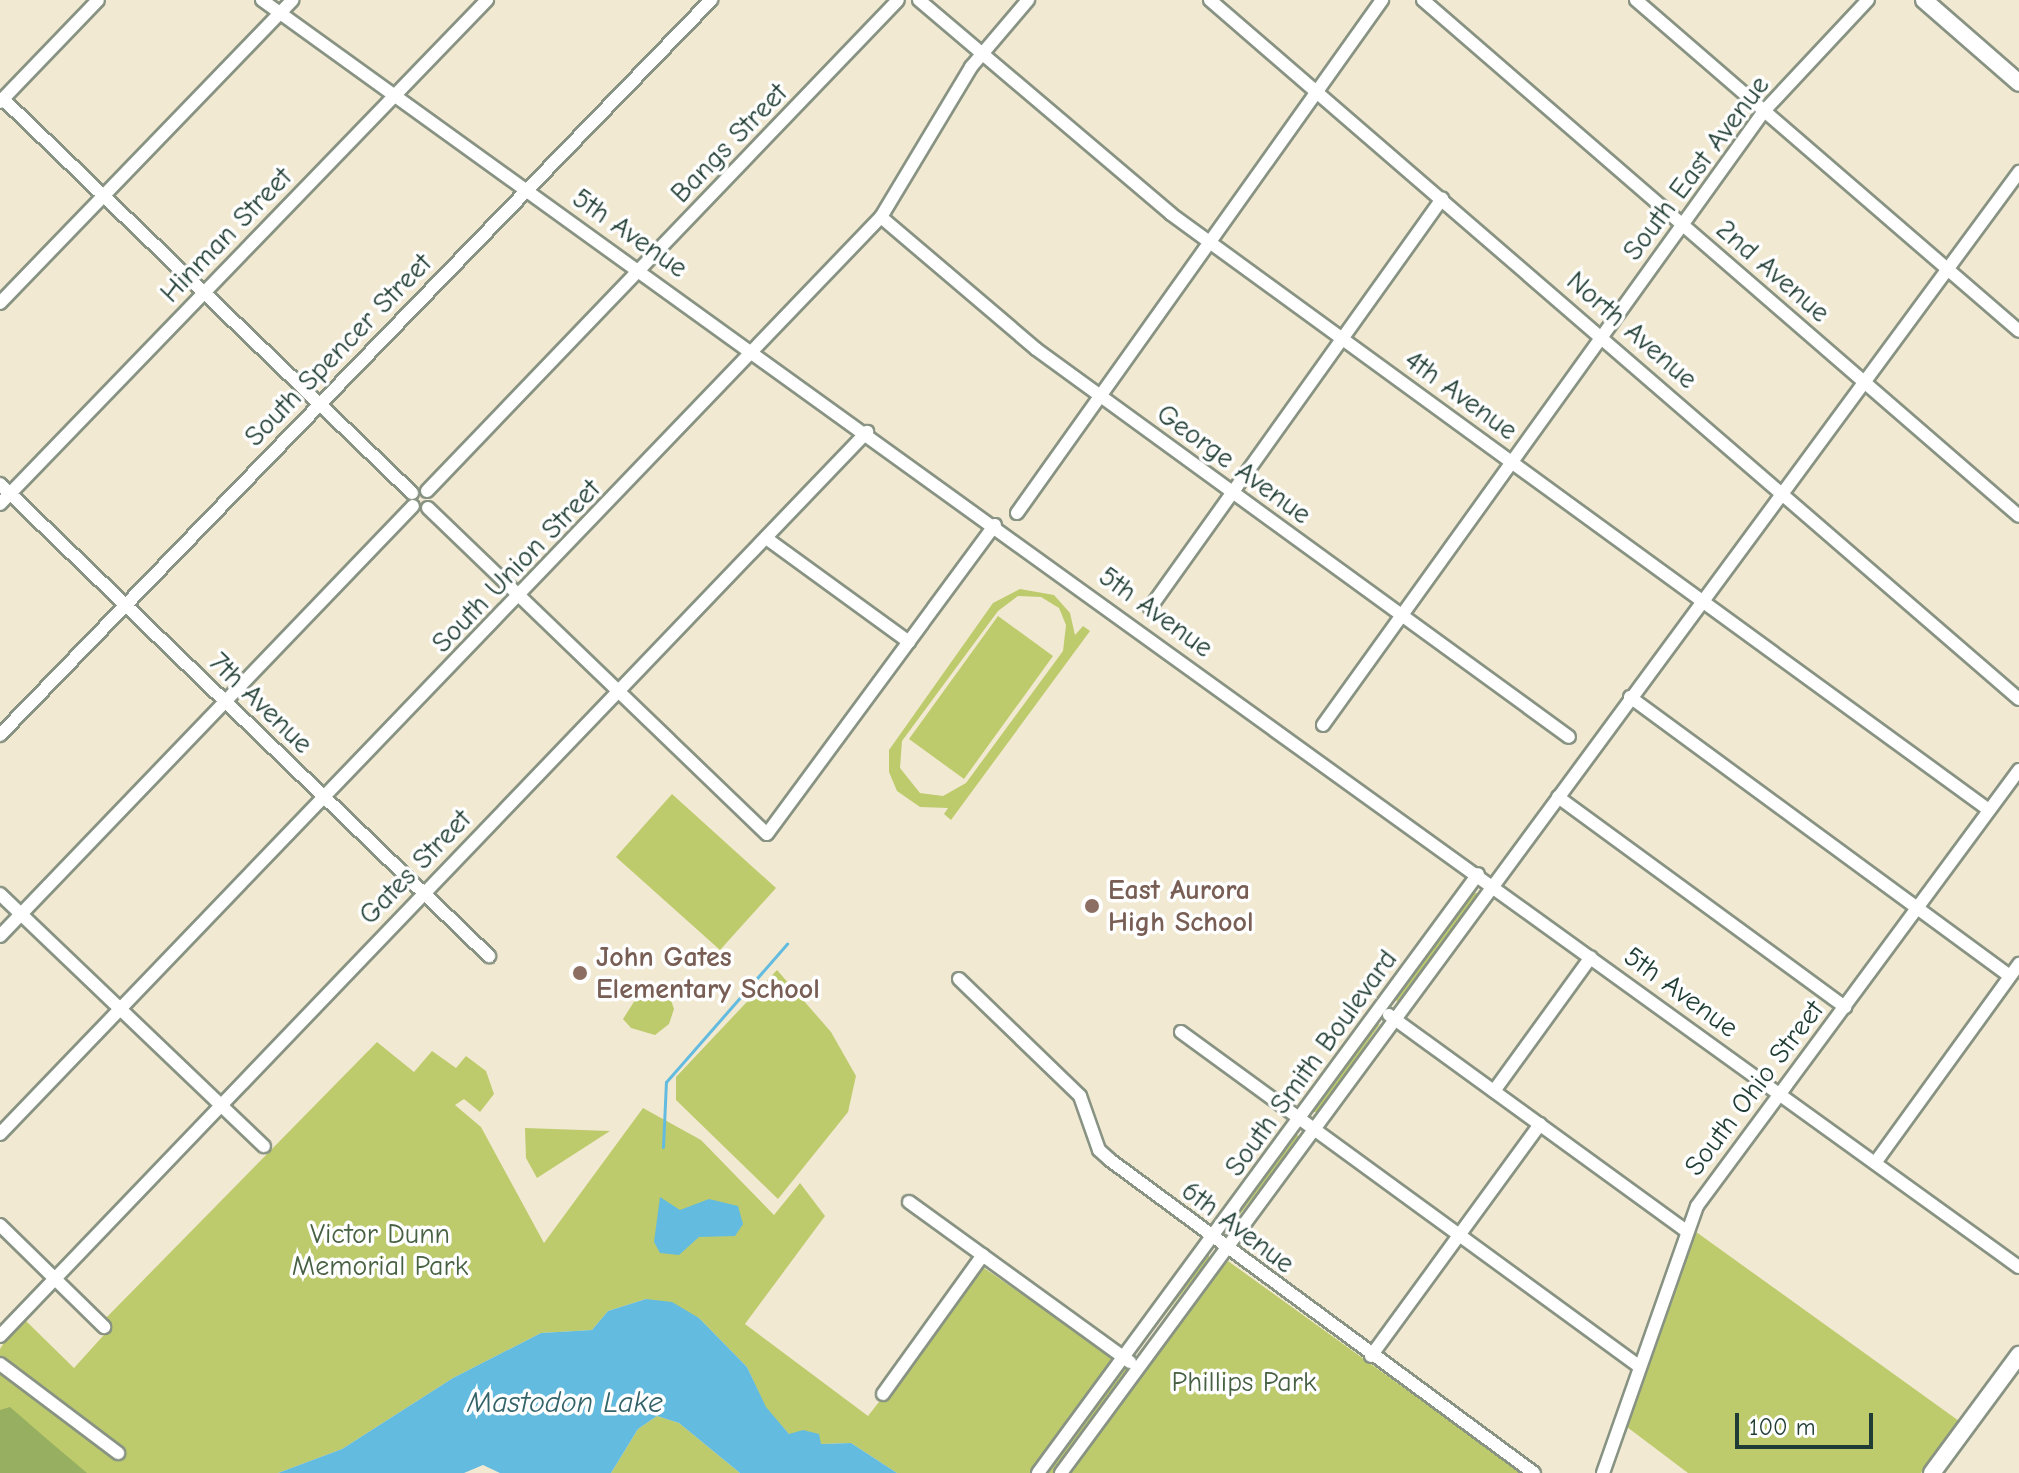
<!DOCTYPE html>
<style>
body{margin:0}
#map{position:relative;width:2019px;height:1473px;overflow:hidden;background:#f2e9d2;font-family:"Comic Neue",sans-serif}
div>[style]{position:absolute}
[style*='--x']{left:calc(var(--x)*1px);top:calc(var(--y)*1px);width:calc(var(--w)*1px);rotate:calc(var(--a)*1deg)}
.green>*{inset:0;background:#bdcb6d}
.forest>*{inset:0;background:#96af60}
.water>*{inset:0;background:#63bbe0}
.stream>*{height:3px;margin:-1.5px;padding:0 1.5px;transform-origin:1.5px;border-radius:1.5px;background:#63bbe0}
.roads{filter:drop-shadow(2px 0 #889383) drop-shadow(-2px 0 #889383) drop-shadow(0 2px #889383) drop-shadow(0 -2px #889383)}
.minor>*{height:12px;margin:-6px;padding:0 6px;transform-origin:6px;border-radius:6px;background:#fff}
.major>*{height:16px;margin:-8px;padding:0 8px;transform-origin:8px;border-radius:8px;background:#fff}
.dots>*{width:22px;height:22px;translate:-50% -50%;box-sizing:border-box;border:4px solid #fff;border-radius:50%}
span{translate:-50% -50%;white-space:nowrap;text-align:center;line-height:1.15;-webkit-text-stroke:7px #fff;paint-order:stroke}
.street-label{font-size:28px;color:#1f3d34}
.education-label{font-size:28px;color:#785e54;font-weight:700}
.left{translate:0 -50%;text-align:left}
.park-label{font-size:28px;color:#466042}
.water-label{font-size:30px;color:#336368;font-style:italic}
.scale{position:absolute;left:1735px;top:1413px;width:138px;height:36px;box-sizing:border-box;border:4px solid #1f3d34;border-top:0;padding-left:10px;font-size:24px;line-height:28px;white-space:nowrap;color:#1f3d34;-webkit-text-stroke:6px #fff;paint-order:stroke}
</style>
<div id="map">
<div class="green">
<div style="clip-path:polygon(evenodd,1020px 589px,1054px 595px,1070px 613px,1075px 635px,1083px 626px,1090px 631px,951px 820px,944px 814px,948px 808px,920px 807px,897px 791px,889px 772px,889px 750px,993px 603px,1020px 589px,1018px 596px,1041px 597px,1059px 608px,1066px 625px,1063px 651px,966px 783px,943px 796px,920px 793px,900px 768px,902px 741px,998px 611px,1018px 596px)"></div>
<div style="clip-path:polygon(998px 616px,1053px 656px,964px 779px,909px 739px)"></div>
<div style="clip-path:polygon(672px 794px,776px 888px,720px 950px,616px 857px)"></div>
<div style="clip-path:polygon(1474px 892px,1480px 895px,1397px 1002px,1395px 997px)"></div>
<div style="clip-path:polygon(777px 970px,831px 1032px,856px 1076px,848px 1112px,778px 1199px,676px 1100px,676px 1077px)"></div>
<div style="clip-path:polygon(646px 983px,671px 1000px,674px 1009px,669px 1024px,655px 1035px,631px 1028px,623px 1019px)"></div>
<div style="clip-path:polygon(1380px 1024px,1319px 1112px,1313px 1112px,1375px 1025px)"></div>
<div style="clip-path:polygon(377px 1042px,414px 1072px,432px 1051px,456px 1068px,466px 1056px,486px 1071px,494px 1094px,480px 1112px,464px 1099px,455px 1105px,481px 1127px,544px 1243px,643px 1108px,701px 1140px,774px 1215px,800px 1183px,825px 1216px,745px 1324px,868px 1416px,984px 1268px,1138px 1374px,1228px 1261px,1522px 1473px,897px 1473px,851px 1443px,821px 1444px,815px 1434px,789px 1434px,766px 1408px,747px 1367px,699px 1318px,646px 1299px,608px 1311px,592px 1330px,541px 1333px,453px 1378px,342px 1449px,278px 1473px,0 1473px,0 1349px,5px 1341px,25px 1320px,74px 1368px,112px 1326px,105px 1319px)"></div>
<div style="clip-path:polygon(525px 1128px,610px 1131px,537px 1178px,526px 1158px)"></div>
<div style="clip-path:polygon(1294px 1133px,1300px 1137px,1227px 1231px,1224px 1228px)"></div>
<div style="clip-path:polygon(1692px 1229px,1959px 1421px,1921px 1473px,1688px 1473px,1627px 1427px)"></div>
<div style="clip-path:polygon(1209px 1253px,1209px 1259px,1134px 1354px,1133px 1352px)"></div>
<div style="clip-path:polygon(657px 1416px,679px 1423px,740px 1473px,611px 1473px,638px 1429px)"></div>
</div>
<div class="forest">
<div style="clip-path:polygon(10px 1407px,48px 1440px,87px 1473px,0 1473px,0 1410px)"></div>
</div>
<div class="water">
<div style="clip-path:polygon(660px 1197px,680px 1210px,709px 1199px,738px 1206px,743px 1224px,735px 1236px,699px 1237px,679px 1255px,660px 1253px,654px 1242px)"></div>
<div style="clip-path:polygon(646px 1299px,672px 1302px,699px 1318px,747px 1367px,766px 1407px,789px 1434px,803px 1430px,819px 1434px,821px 1444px,851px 1443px,897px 1473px,740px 1473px,679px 1423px,657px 1416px,638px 1429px,611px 1473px,500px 1473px,483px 1465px,464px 1473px,278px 1473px,342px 1449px,453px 1378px,541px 1333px,592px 1330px,608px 1311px)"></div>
</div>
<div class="stream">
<div style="--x:663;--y:1147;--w:65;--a:-87.4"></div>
<div style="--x:666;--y:1082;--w:184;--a:-48.8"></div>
</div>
<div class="roads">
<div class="minor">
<div style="--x:262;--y:0;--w:2166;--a:35.8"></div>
<div style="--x:919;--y:0;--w:331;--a:40.3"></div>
<div style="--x:1171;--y:214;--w:1012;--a:36.08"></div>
<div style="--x:1210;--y:0;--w:1069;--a:40.83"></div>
<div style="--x:1423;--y:0;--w:788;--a:40.89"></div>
<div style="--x:1636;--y:0;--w:506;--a:40.83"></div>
<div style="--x:3;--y:99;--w:568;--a:43.93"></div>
<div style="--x:0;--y:102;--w:141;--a:-46.1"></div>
<div style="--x:881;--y:217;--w:204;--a:40.4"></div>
<div style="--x:1036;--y:349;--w:659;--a:36.05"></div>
<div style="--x:0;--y:303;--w:421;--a:-46"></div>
<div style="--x:0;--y:484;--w:680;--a:43.99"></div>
<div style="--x:427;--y:491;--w:680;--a:-46.19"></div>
<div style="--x:0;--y:504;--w:701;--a:-45.98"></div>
<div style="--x:428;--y:508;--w:470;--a:43.9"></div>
<div style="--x:767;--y:834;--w:384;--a:-53.6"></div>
<div style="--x:1017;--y:513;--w:630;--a:-54.57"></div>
<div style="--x:766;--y:538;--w:177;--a:36"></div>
<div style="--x:1150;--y:608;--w:503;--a:-54.48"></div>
<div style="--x:1630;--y:697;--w:471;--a:36.3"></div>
<div style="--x:1323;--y:725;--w:756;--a:-54.31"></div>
<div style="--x:1764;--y:111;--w:152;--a:-46.9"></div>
<div style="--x:0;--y:735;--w:1023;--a:-45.95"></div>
<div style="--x:1558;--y:797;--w:356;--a:36.2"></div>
<div style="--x:0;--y:894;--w:365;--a:43.7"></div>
<div style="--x:0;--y:936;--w:596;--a:-46.16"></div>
<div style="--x:959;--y:979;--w:168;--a:44"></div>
<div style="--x:1080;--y:1096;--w:57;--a:70.6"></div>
<div style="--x:1099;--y:1150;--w:15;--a:42"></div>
<div style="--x:1110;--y:1160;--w:527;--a:36.44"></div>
<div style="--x:1389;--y:1015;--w:366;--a:36"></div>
<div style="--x:1181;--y:1032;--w:568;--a:36.12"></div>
<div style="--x:1494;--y:1091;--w:165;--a:-54.1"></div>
<div style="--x:0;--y:1134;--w:1272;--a:-46.15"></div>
<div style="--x:881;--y:217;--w:175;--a:-59"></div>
<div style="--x:971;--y:67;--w:88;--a:-49.6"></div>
<div style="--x:1875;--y:1163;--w:246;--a:-54.1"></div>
<div style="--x:909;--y:1202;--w:273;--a:35.9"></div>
<div style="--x:0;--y:1225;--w:146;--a:44.4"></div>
<div style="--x:0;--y:1336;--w:1253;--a:-46.2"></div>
<div style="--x:1371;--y:1356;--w:287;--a:-53.9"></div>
<div style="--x:0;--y:1364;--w:148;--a:37"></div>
<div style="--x:883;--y:1394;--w:171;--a:-54.3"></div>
<div style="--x:1038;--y:1473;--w:743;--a:-53.7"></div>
<div style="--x:1061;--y:1473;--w:1616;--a:-53.63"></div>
<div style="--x:1603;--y:1473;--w:283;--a:-70.6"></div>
<div style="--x:1697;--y:1206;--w:542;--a:-53.55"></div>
</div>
<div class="major">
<div style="--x:1924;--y:0;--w:126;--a:41.1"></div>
<div style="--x:1932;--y:1473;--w:147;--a:-53.6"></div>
</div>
</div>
<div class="dots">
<div style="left:1092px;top:906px;background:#8d6e63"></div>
<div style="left:580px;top:973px;background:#8d6e63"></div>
</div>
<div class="street-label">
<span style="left:729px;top:143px;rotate:-46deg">Bangs Street</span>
<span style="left:1696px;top:168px;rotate:-53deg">South East Avenue</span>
<span style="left:630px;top:233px;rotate:35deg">5th Avenue</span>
<span style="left:226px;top:235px;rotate:-46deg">Hinman Street</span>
<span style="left:1773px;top:271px;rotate:41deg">2nd Avenue</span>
<span style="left:1632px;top:330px;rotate:41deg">North Avenue</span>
<span style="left:338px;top:350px;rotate:-46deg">South Spencer Street</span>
<span style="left:1461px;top:395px;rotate:36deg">4th Avenue</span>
<span style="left:1234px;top:464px;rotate:36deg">George Avenue</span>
<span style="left:516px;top:566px;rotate:-46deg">South Union Street</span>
<span style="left:1156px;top:612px;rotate:36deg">5th Avenue</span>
<span style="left:261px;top:703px;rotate:44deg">7th Avenue</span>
<span style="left:415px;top:867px;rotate:-46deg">Gates Street</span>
<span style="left:1681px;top:992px;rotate:36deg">5th Avenue</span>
<span style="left:1311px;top:1063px;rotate:-54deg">South Smith Boulevard</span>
<span style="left:1754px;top:1088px;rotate:-53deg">South Ohio Street</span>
<span style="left:1238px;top:1227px;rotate:37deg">6th Avenue</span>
</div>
<div class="education-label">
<span class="left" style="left:1108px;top:906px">East Aurora<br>High School</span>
<span class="left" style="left:596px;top:973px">John Gates<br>Elementary School</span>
</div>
<div class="park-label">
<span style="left:380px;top:1250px">Victor Dunn<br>Memorial Park</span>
<span style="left:1244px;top:1382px">Phillips Park</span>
</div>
<div class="water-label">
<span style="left:565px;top:1403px">Mastodon Lake</span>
</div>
<div class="scale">100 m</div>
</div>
